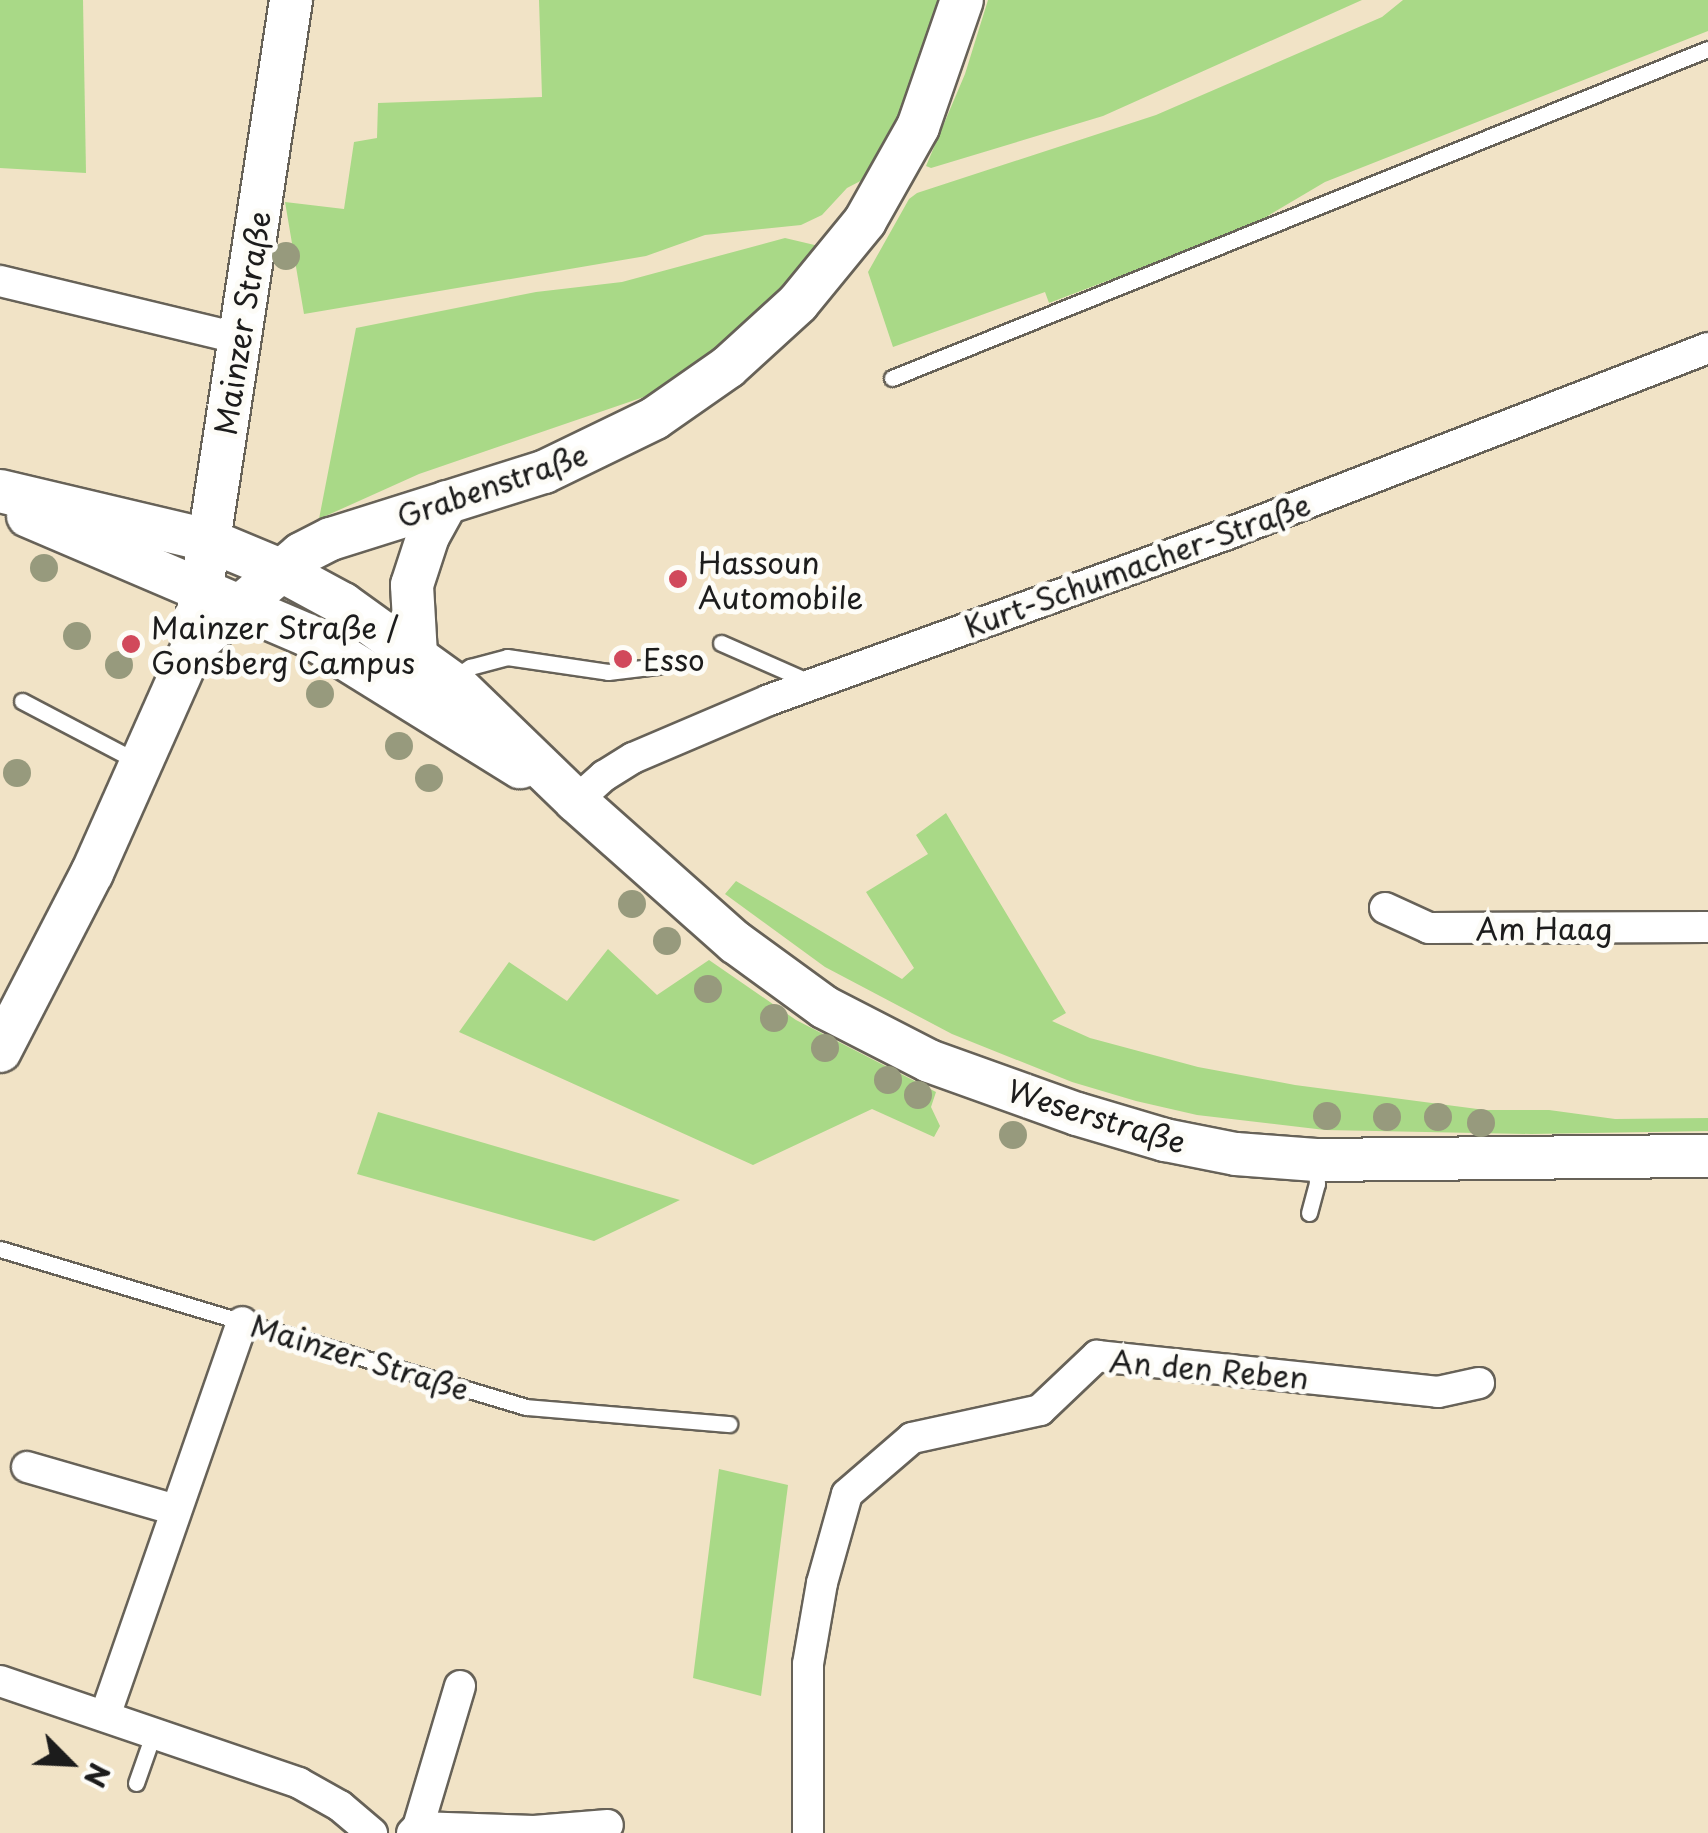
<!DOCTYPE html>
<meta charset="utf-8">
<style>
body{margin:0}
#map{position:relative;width:1708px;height:1833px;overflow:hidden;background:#f1e3c6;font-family:"Playpen Sans",sans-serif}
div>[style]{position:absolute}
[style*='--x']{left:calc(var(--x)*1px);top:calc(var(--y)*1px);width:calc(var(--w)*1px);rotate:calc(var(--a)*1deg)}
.green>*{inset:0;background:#a9d987}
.roads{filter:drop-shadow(2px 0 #676258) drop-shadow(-2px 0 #676258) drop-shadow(0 2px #676258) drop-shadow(0 -2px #676258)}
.lane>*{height:15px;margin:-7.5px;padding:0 7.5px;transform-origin:7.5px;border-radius:7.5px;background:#fff}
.street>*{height:30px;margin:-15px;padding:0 15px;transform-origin:15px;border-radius:15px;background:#fff}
.secondary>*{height:42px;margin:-21px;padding:0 21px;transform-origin:21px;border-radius:21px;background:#fff}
.trees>*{width:28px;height:28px;margin:-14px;border-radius:50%;background:#979a7d}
.dots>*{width:28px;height:28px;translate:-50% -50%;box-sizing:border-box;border:5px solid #fdfcf7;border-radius:50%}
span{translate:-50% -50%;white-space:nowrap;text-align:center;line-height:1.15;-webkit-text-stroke:10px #fdfcf7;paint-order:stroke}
.street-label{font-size:30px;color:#1c1c1c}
.poi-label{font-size:30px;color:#1c1c1c}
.left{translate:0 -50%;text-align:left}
.north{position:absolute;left:20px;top:1713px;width:100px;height:100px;-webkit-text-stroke:8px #fdfcf7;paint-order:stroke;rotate:114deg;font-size:28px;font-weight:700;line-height:40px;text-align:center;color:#1c1c1c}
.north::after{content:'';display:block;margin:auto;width:35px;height:45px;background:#1c1c1c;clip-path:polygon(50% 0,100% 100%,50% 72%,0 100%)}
</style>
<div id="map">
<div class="green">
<div style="clip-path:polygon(0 0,83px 0,86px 173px,0 168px)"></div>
<div style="clip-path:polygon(539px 0,944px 0,908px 106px,870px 176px,847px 188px,822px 215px,801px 225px,705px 235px,646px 256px,304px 314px,285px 202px,344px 209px,354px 142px,377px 138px,378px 103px,542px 97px)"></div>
<div style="clip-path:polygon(988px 0,1362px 0,1103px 116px,931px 168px,926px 166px,965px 74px)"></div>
<div style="clip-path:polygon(1403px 0,1708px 0,1708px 31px,1325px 182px,1249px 227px,1049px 303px,1045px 292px,893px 347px,868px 272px,909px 199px,917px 193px,1156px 115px,1382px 17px)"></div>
<div style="clip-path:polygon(785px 238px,823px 247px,778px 300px,670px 388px,419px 474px,319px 519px,356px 328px,536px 292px,622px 282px)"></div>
<div style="clip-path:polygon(946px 813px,1066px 1013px,1052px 1021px,1090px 1038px,1198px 1067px,1295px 1085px,1485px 1110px,1549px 1110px,1615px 1119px,1708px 1118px,1708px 1131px,1531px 1134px,1325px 1130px,1197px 1115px,1136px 1101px,1072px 1082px,952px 1034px,825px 967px,725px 894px,736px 881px,902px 979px,914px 968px,866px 892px,928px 854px,916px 835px)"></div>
<div style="clip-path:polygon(608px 949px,657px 995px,709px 960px,796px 1020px,936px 1092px,931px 1107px,940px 1126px,934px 1137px,872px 1109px,753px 1165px,459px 1032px,509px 962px,567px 1001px)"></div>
<div style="clip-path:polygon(378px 1112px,680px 1200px,594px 1241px,357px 1174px)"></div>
<div style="clip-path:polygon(719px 1469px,788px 1485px,761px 1696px,693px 1678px)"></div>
</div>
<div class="roads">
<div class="lane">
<div style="--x:892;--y:378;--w:880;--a:-21.96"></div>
<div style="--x:721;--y:643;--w:97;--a:23.7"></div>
<div style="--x:452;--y:679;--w:22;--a:-34"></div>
<div style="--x:470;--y:667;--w:38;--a:-15"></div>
<div style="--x:507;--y:657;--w:102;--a:8.4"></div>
<div style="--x:608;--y:672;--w:50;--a:-6.8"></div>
<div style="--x:22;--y:701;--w:131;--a:27.7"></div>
<div style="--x:1309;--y:1213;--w:30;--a:-75"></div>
<div style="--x:1317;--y:1184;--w:20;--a:-93"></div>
<div style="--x:0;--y:1249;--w:549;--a:16.72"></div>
<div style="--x:526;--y:1407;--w:204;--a:4.8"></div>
<div style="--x:136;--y:1783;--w:54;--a:-70.6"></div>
</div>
<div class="street">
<div style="--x:0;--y:281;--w:249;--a:13.5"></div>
<div style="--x:576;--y:801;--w:38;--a:-42"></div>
<div style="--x:604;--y:776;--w:34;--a:-32"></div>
<div style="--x:633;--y:758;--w:148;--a:-23.1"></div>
<div style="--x:769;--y:700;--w:493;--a:-19.9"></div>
<div style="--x:1232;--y:532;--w:510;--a:-21.13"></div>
<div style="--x:1385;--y:908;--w:48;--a:24.4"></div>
<div style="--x:1429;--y:928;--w:279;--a:-0.2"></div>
<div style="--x:27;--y:1467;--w:155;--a:16.1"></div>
<div style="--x:0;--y:1681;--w:316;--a:18.8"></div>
<div style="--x:299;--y:1783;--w:47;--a:29.3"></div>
<div style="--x:340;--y:1806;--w:42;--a:40.2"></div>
<div style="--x:105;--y:1716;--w:417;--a:-70.8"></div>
<div style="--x:418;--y:1827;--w:147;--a:-73.4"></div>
<div style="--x:412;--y:1833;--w:8;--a:-45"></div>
<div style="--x:418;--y:1827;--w:116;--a:2"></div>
<div style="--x:534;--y:1831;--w:74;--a:-4.6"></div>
<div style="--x:808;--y:1833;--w:169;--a:-90"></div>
<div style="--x:808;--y:1664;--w:82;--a:-80.2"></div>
<div style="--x:822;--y:1583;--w:92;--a:-74.3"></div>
<div style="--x:847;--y:1494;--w:86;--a:-40.7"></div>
<div style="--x:912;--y:1438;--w:131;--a:-12.3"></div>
<div style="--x:1040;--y:1410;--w:79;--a:-43.5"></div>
<div style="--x:1097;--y:1356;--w:343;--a:6"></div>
<div style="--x:1438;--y:1392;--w:42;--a:-12.4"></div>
</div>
<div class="secondary">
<div style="--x:0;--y:491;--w:214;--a:13.3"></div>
<div style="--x:208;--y:540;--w:78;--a:22.6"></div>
<div style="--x:280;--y:570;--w:72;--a:28.4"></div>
<div style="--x:343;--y:604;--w:142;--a:35.8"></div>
<div style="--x:458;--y:687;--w:164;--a:44"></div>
<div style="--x:576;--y:801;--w:213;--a:41.6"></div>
<div style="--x:735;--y:942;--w:110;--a:36.1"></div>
<div style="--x:824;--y:1007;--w:118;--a:27.2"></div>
<div style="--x:929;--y:1061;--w:157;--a:19.7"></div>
<div style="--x:1077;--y:1114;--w:92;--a:16.5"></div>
<div style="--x:1165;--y:1140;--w:72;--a:11.2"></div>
<div style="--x:1236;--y:1154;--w:80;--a:4.3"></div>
<div style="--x:1316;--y:1160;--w:392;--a:-0.6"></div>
<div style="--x:28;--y:516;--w:303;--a:23.1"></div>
<div style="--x:307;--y:635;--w:251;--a:31.8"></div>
<div style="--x:193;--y:646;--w:142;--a:-40.4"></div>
<div style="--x:301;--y:554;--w:34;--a:-27"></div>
<div style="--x:331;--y:539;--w:223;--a:-17.5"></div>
<div style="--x:544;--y:472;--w:123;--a:-25.9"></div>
<div style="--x:655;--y:418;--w:89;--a:-34.9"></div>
<div style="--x:728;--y:367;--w:95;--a:-42.4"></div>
<div style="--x:798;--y:303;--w:106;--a:-50.7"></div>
<div style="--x:865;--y:221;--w:108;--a:-60.6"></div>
<div style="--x:918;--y:127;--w:134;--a:-70.9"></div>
<div style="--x:416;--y:655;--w:70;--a:-93.3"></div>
<div style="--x:412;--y:585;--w:52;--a:-71.9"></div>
<div style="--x:428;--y:536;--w:39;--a:-61"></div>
<div style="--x:0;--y:1051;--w:200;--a:-62.7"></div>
<div style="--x:92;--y:873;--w:248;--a:-66"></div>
<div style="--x:193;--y:646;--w:653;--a:-81.37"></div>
</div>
</div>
<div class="trees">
<div style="left:286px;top:256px"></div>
<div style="left:44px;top:568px"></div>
<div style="left:77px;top:636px"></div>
<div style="left:119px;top:665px"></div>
<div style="left:320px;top:694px"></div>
<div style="left:399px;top:746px"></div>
<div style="left:17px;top:773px"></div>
<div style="left:429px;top:778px"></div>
<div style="left:632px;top:904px"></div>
<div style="left:667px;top:941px"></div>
<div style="left:708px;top:989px"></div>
<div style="left:774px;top:1018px"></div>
<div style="left:825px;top:1048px"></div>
<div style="left:888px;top:1080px"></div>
<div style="left:918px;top:1095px"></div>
<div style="left:1327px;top:1116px"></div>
<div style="left:1387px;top:1117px"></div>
<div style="left:1438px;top:1117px"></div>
<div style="left:1481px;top:1123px"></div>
<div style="left:1013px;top:1135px"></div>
</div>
<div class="dots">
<div style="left:678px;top:579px;background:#d1495b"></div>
<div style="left:131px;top:644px;background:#d1495b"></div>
<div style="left:623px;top:659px;background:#d1495b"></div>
</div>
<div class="street-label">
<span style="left:242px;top:323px;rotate:-81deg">Mainzer Straße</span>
<span style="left:492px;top:485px;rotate:-19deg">Grabenstraße</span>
<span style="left:1137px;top:565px;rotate:-20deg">Kurt-Schumacher-Straße</span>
<span style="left:1544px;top:928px">Am Haag</span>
<span style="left:1097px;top:1116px;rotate:17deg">Weserstraße</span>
<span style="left:360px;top:1357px;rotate:17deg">Mainzer Straße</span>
<span style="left:1209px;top:1369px;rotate:5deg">An den Reben</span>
</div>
<div class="poi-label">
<span class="left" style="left:698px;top:579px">Hassoun<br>Automobile</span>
<span class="left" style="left:151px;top:644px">Mainzer Straße /<br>Gonsberg Campus</span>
<span class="left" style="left:643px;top:659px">Esso</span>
</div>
<div class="north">N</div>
</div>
